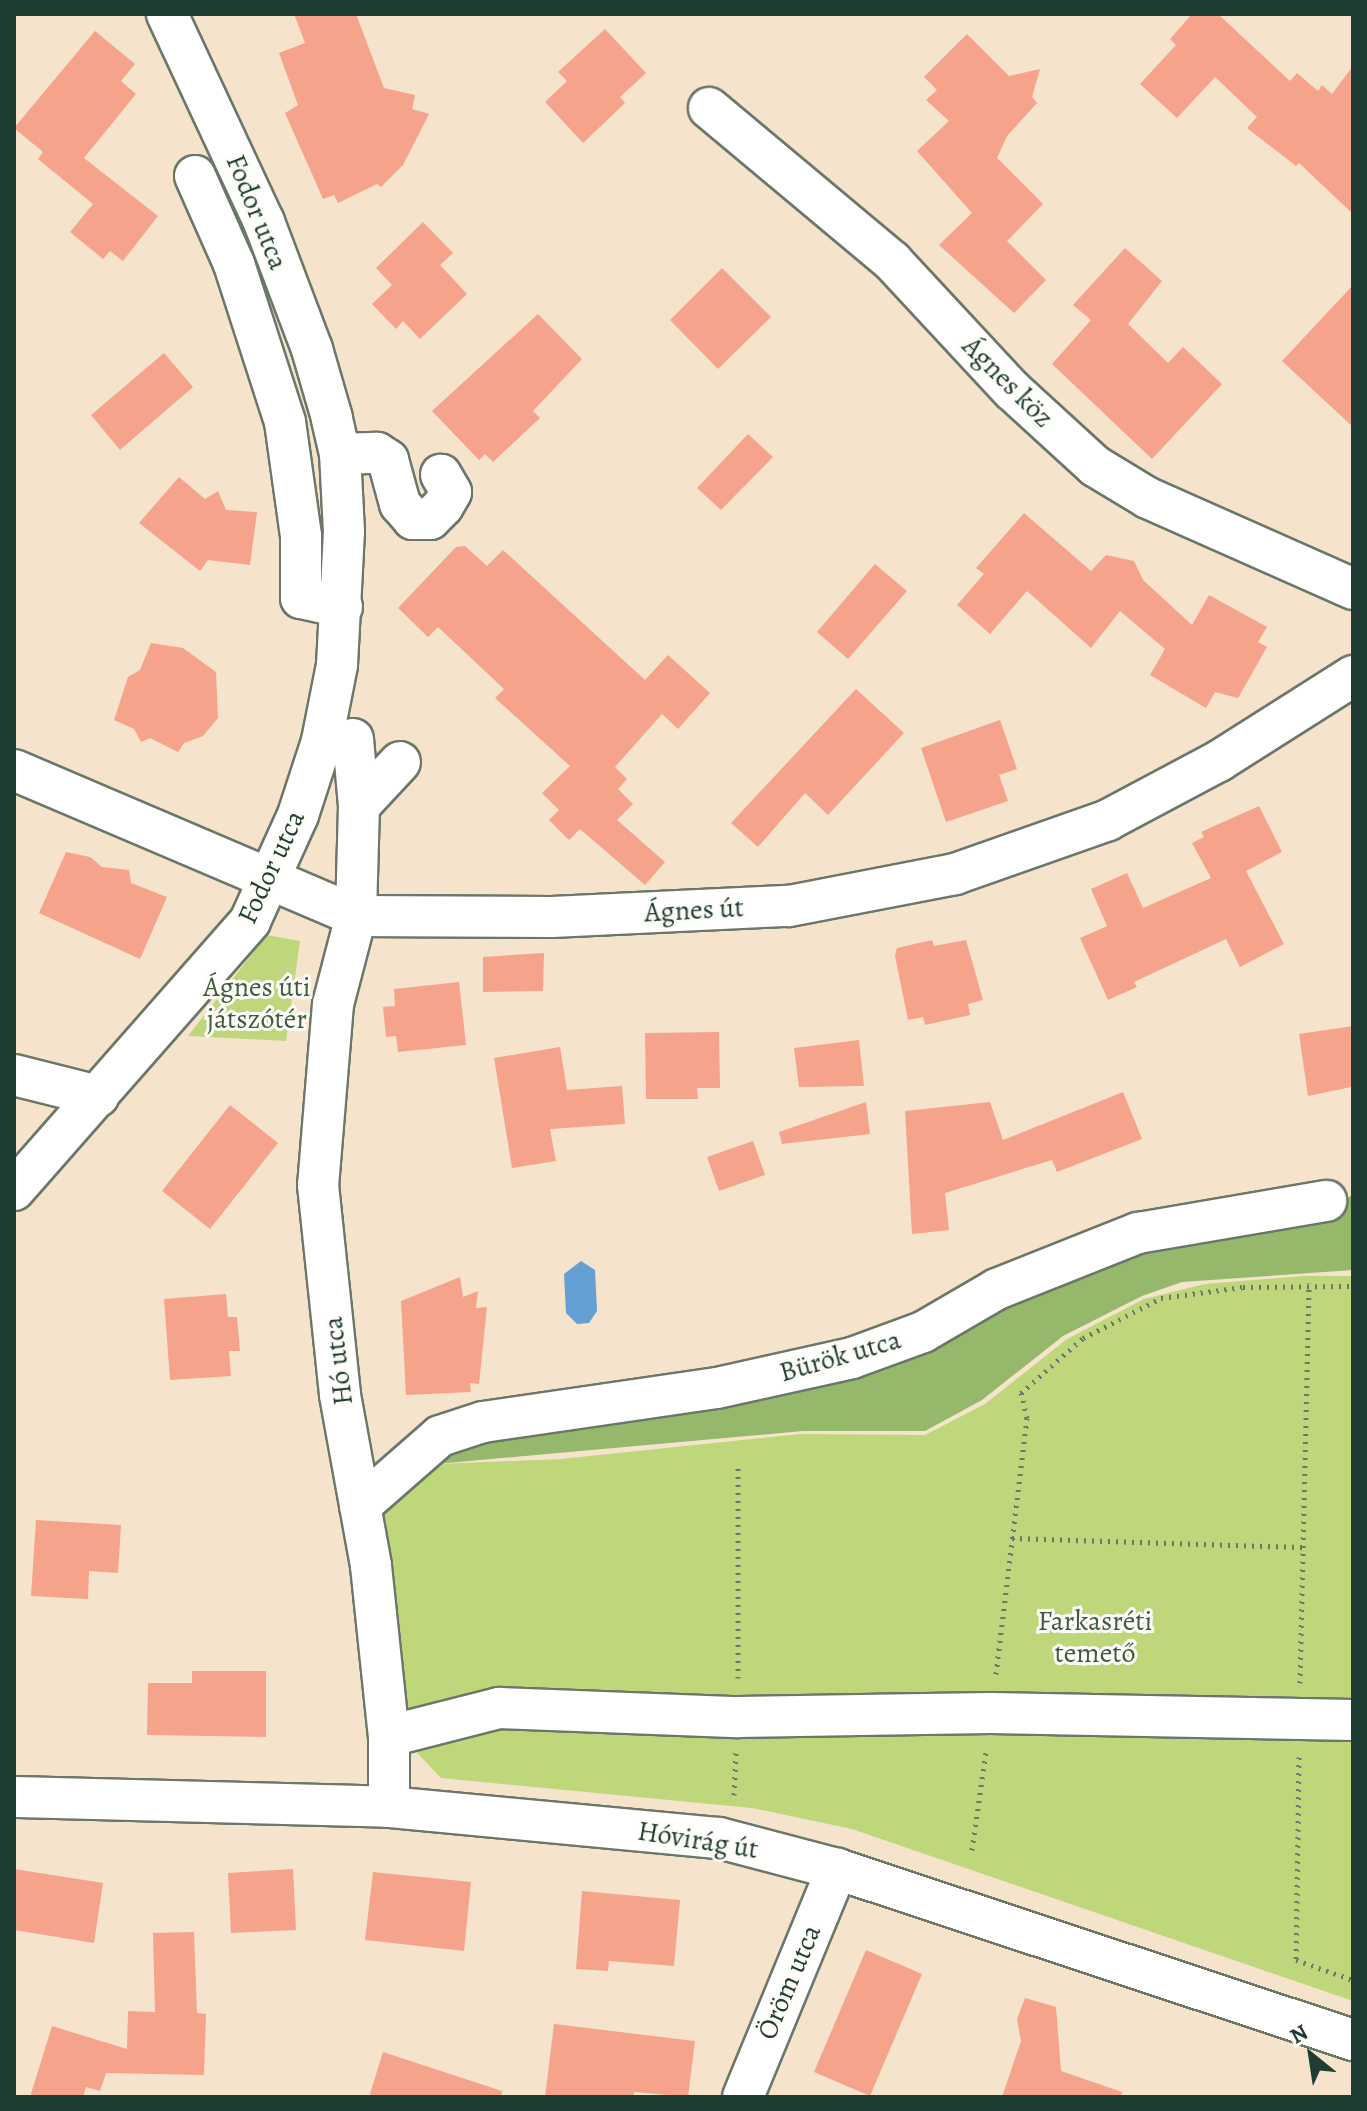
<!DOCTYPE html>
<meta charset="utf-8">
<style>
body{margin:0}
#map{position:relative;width:1367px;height:2111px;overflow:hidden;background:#f6e3cc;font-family:Alegreya,serif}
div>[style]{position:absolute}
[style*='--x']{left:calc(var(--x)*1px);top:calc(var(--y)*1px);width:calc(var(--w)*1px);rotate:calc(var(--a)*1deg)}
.green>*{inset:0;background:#bed77b}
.forest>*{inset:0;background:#96b86b}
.water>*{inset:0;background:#65a0d5}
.building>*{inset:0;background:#f5a38b}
.path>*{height:5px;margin-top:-2.5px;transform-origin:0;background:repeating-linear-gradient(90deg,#6a7769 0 2px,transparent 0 8px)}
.roads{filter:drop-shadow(2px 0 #6a7769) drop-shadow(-2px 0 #6a7769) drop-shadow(0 2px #6a7769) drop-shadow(0 -2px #6a7769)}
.minor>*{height:40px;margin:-20px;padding:0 20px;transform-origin:20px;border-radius:20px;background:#fff}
span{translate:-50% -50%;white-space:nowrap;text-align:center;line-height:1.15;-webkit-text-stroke:6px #fdfcf7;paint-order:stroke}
.street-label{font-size:28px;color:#1f3d34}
.park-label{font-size:28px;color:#3f5c42}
.frame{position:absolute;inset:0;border:16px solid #1f3d34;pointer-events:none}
.north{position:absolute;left:1271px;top:2015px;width:80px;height:80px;-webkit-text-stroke:6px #fdfcf7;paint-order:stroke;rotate:330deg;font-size:22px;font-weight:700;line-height:32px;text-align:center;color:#1f3d34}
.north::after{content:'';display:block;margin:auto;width:28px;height:36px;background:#1f3d34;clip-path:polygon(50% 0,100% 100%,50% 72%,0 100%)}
</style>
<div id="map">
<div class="green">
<div style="clip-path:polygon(267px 935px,300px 941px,286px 1041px,188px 1036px)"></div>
<div style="clip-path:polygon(1303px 1276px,1353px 1276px,1353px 2001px,852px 1829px,752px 1808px,441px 1778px,390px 1724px,364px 1503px,412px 1465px,561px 1459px,800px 1434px,925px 1435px,985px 1404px,1067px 1339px,1144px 1299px,1205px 1284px)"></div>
</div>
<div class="forest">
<div style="clip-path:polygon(1353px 1194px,1353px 1270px,1182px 1282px,1142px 1296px,1063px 1336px,982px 1400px,925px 1431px,803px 1431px,436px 1464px,469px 1436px,716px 1396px,1129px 1245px,1324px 1217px)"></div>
</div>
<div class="water">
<div style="clip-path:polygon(581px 1261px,595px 1270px,597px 1311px,589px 1323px,577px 1324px,566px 1313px,564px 1274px)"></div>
</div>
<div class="building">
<div style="clip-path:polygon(294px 14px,356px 14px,384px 88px,415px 95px,412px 109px,429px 114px,403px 165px,381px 187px,377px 184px,338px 203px,334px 195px,323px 199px,285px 113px,298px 105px,279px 53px,305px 43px)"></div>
<div style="clip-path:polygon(1192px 14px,1218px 14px,1290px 81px,1297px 73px,1318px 91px,1322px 85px,1332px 94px,1353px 66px,1353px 214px,1299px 163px,1296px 166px,1247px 128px,1257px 117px,1215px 77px,1177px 118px,1140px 84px,1176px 45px,1170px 39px)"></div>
<div style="clip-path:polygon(605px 29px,646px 73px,620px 97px,625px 103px,583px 143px,545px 102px,567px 81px,558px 72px)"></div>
<div style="clip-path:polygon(95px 31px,135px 64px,121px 81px,136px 94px,84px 158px,158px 216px,123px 261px,110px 251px,103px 259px,70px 232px,93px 204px,38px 159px,43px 152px,14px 128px)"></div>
<div style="clip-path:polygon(967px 34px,1009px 76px,1040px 69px,1032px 97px,1037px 103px,1007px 136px,997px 158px,1043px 204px,1007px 241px,1046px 280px,1014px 313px,939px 245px,972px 213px,917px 151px,949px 121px,926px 100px,937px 90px,924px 77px)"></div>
<div style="clip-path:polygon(423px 222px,453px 253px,440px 265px,467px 294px,420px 339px,403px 321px,396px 329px,372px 304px,392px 285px,376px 268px)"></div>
<div style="clip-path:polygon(1125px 248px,1162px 281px,1128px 324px,1168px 363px,1183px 347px,1222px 384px,1152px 459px,1052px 364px,1091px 320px,1073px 305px)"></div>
<div style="clip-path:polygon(722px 268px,771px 317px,718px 369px,670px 320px)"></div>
<div style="clip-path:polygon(1353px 285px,1353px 427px,1282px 361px)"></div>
<div style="clip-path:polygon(538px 314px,582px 359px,533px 411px,540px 418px,493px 462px,485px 454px,479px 460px,432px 411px)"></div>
<div style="clip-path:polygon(164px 353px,193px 387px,120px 450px,91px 415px)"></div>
<div style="clip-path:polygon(748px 434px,773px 457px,721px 510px,697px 488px)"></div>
<div style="clip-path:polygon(179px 477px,205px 499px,218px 491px,226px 510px,257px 512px,250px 565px,208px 560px,200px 571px,139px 523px)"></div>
<div style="clip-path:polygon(1024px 513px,1091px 571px,1106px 555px,1134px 561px,1143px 580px,1192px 625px,1209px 595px,1267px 627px,1258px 642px,1267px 647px,1238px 698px,1215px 692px,1206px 708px,1150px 675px,1165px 649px,1120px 611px,1091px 648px,1027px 591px,990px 634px,957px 605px,984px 574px,976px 568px)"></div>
<div style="clip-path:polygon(465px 546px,487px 566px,503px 550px,645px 680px,668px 655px,710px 693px,678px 729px,662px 714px,615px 767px,627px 779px,618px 789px,633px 804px,617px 820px,665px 862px,645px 885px,580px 829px,569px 840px,549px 820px,559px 810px,542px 793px,570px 766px,495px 698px,504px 689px,438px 627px,428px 637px,398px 608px,456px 547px)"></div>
<div style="clip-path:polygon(875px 564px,907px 591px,848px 659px,817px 632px)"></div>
<div style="clip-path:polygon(151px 643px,183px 648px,216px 672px,218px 718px,203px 736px,184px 743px,178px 752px,150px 738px,141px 742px,134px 729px,114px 720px,128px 677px,140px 670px)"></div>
<div style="clip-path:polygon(856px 689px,904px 733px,828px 815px,805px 793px,758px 847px,731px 823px)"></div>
<div style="clip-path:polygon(1000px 720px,1017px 769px,999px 775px,1008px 801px,946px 822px,921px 748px)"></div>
<div style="clip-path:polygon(1259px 806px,1282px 852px,1246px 871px,1284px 944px,1240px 967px,1226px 939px,1134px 982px,1137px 987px,1108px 1000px,1080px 938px,1107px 926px,1091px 889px,1127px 873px,1143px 908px,1211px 878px,1192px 843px,1204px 837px,1201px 832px)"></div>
<div style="clip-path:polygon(66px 852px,90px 857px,102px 867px,129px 870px,131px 883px,167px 897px,140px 959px,39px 913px)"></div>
<div style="clip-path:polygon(932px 940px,934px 946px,966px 940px,983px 1000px,968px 1004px,970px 1015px,925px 1025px,923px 1017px,908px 1020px,895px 956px,897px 948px)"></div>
<div style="clip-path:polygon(544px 953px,543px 991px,483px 992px,483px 957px)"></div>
<div style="clip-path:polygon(459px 982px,466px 1045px,398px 1052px,396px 1036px,386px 1037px,383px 1007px,395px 1006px,394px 989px)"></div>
<div style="clip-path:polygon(1353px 1026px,1351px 1087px,1308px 1096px,1299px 1034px)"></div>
<div style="clip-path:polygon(719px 1032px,720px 1088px,697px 1088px,698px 1099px,646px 1099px,645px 1033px)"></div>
<div style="clip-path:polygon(859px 1040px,864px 1086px,799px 1087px,794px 1048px)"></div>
<div style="clip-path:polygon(560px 1047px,567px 1090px,622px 1086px,625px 1124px,550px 1129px,556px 1161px,512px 1168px,494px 1058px)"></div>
<div style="clip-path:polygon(1123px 1092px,1142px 1139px,1057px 1172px,1052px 1160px,945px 1193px,949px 1230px,912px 1234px,905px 1111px,990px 1102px,1003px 1140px)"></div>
<div style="clip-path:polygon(866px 1102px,870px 1134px,782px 1144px,779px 1132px)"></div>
<div style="clip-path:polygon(230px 1105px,278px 1143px,210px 1229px,162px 1191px)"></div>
<div style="clip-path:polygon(753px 1141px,765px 1175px,719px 1191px,707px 1157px)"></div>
<div style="clip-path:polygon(460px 1277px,463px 1297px,478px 1291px,476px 1308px,487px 1307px,479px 1384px,470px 1383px,471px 1392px,406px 1395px,401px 1301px)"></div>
<div style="clip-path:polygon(226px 1294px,228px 1317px,237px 1317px,240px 1351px,229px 1351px,231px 1376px,170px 1380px,164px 1299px)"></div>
<div style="clip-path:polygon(36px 1520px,121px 1525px,118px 1573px,89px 1571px,88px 1599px,31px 1596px)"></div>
<div style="clip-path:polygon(192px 1671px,266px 1671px,266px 1737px,147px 1735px,148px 1683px,192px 1683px)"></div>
<div style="clip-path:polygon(14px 1869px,103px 1883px,94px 1943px,14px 1930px)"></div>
<div style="clip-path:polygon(293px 1869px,296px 1930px,231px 1933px,228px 1873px)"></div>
<div style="clip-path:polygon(373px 1872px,471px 1882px,464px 1951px,365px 1940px)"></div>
<div style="clip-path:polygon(582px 1891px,680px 1900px,674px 1966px,609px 1961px,608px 1971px,576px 1969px)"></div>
<div style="clip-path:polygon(194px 1932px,197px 2013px,206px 2014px,204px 2075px,106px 2073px,100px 2091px,86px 2087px,83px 2097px,30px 2097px,52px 2026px,127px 2049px,128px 2011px,155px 2012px,153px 1933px)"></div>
<div style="clip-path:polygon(866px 1950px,922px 1974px,870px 2096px,814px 2072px)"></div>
<div style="clip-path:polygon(1025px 1998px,1056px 2007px,1061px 2071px,1122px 2092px,1121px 2097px,1002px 2097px,1021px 2041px,1017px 2019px)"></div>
<div style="clip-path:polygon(554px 2024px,695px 2041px,688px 2097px,634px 2092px,634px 2097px,545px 2097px)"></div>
<div style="clip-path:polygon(383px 2052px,502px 2091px,501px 2097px,369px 2097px)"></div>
</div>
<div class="path">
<div style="--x:1012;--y:1538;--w:292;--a:1.8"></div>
<div style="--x:996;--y:1674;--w:258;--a:-83.1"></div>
<div style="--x:1027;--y:1418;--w:26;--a:-103"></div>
<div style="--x:1021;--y:1393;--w:83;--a:-41.6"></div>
<div style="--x:1083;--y:1338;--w:88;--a:-27.1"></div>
<div style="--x:1161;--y:1298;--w:83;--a:-7.6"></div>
<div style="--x:1243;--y:1287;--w:110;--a:-0.5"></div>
<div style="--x:738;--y:1678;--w:212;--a:-90"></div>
<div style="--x:1300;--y:1683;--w:400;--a:-88.7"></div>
<div style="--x:1299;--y:1757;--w:203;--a:90.8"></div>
<div style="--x:1296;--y:1960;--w:60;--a:19.3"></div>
<div style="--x:734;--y:1795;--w:43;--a:-87.3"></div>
<div style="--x:972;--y:1850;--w:99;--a:-81.9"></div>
</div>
<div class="roads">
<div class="minor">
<div style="--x:709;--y:108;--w:239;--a:39.9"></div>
<div style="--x:892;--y:261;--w:176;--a:47.1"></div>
<div style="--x:1012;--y:390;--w:113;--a:42.5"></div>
<div style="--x:1095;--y:466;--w:62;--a:31.1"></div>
<div style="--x:1148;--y:498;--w:224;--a:23.9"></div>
<div style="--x:195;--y:176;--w:96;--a:66.1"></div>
<div style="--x:234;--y:264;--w:166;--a:72.1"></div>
<div style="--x:285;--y:422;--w:115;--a:82"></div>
<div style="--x:301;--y:536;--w:62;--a:90"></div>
<div style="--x:301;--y:598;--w:42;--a:12.4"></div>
<div style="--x:340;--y:454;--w:37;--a:-2"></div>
<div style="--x:377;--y:453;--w:13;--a:32"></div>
<div style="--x:388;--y:460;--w:46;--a:74.7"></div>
<div style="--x:400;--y:504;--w:20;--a:49"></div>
<div style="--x:413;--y:519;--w:17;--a:0"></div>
<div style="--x:430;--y:519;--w:18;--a:-45"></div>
<div style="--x:443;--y:506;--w:16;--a:-60"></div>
<div style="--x:451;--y:492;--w:20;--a:-120"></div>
<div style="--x:353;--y:739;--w:67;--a:84.9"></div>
<div style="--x:359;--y:806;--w:60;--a:-47"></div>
<div style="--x:14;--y:770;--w:372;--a:23.1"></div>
<div style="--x:356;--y:916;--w:196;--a:0.3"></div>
<div style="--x:552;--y:917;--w:237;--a:-2.7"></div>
<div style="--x:789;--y:906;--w:169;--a:-10.9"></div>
<div style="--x:955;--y:874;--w:162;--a:-19.4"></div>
<div style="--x:1108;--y:820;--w:126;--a:-28"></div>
<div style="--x:1219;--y:761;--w:159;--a:-32.4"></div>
<div style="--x:359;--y:806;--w:110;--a:91.6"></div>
<div style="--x:356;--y:916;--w:91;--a:104.6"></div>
<div style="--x:333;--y:1004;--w:182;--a:94.7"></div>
<div style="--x:318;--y:1185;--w:211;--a:84"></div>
<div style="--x:340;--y:1395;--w:174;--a:79.7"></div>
<div style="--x:371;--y:1566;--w:171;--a:84"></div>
<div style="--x:389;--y:1736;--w:71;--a:90"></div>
<div style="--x:14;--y:1075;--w:87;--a:14"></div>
<div style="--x:14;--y:1190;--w:358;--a:-48.7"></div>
<div style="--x:250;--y:921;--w:116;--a:-65.6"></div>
<div style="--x:298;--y:815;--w:78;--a:-72"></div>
<div style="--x:322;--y:741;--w:77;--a:-78.8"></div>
<div style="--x:337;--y:665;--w:133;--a:-87"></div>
<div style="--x:344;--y:532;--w:78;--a:-92.9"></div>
<div style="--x:340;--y:454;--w:37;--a:-103"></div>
<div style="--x:332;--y:418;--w:72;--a:-106.2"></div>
<div style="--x:312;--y:349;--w:136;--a:-110.7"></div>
<div style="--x:264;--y:222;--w:230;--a:-115"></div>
<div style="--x:360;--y:1506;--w:106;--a:-41.2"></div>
<div style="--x:440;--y:1436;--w:45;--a:-18"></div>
<div style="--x:483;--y:1422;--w:236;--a:-8.3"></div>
<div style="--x:717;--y:1388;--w:138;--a:-12.5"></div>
<div style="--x:852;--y:1358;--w:76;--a:-20.1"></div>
<div style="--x:923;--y:1332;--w:86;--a:-30.2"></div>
<div style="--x:997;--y:1289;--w:152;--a:-21.7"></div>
<div style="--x:1138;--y:1233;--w:191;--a:-9.7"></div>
<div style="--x:389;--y:1736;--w:114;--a:-14.3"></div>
<div style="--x:499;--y:1708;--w:239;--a:2.2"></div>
<div style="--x:738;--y:1717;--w:253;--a:-0.9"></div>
<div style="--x:991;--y:1713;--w:362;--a:1.1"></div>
<div style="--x:14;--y:1797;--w:375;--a:1.5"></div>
<div style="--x:389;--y:1807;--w:331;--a:5.4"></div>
<div style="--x:719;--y:1838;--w:122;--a:14.7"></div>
<div style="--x:837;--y:1869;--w:544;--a:18.33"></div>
<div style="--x:743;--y:2097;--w:247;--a:-67.6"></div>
</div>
</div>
<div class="street-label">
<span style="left:257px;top:212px;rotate:68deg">Fodor utca</span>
<span style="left:1008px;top:382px;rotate:45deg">Ágnes köz</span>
<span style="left:271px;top:867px;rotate:-65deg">Fodor utca</span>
<span style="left:694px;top:910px;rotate:-3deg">Ágnes út</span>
<span style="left:840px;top:1356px;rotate:-16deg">Bürök utca</span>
<span style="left:338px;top:1361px;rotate:-97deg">Hó utca</span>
<span style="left:698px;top:1840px;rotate:9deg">Hóvirág út</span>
<span style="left:789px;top:1982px;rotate:-67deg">Öröm utca</span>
</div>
<div class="park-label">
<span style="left:257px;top:1003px">Ágnes úti<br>játszótér</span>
<span style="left:1095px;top:1637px">Farkasréti<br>temető</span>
</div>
<div class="frame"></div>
<div class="north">N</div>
</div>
